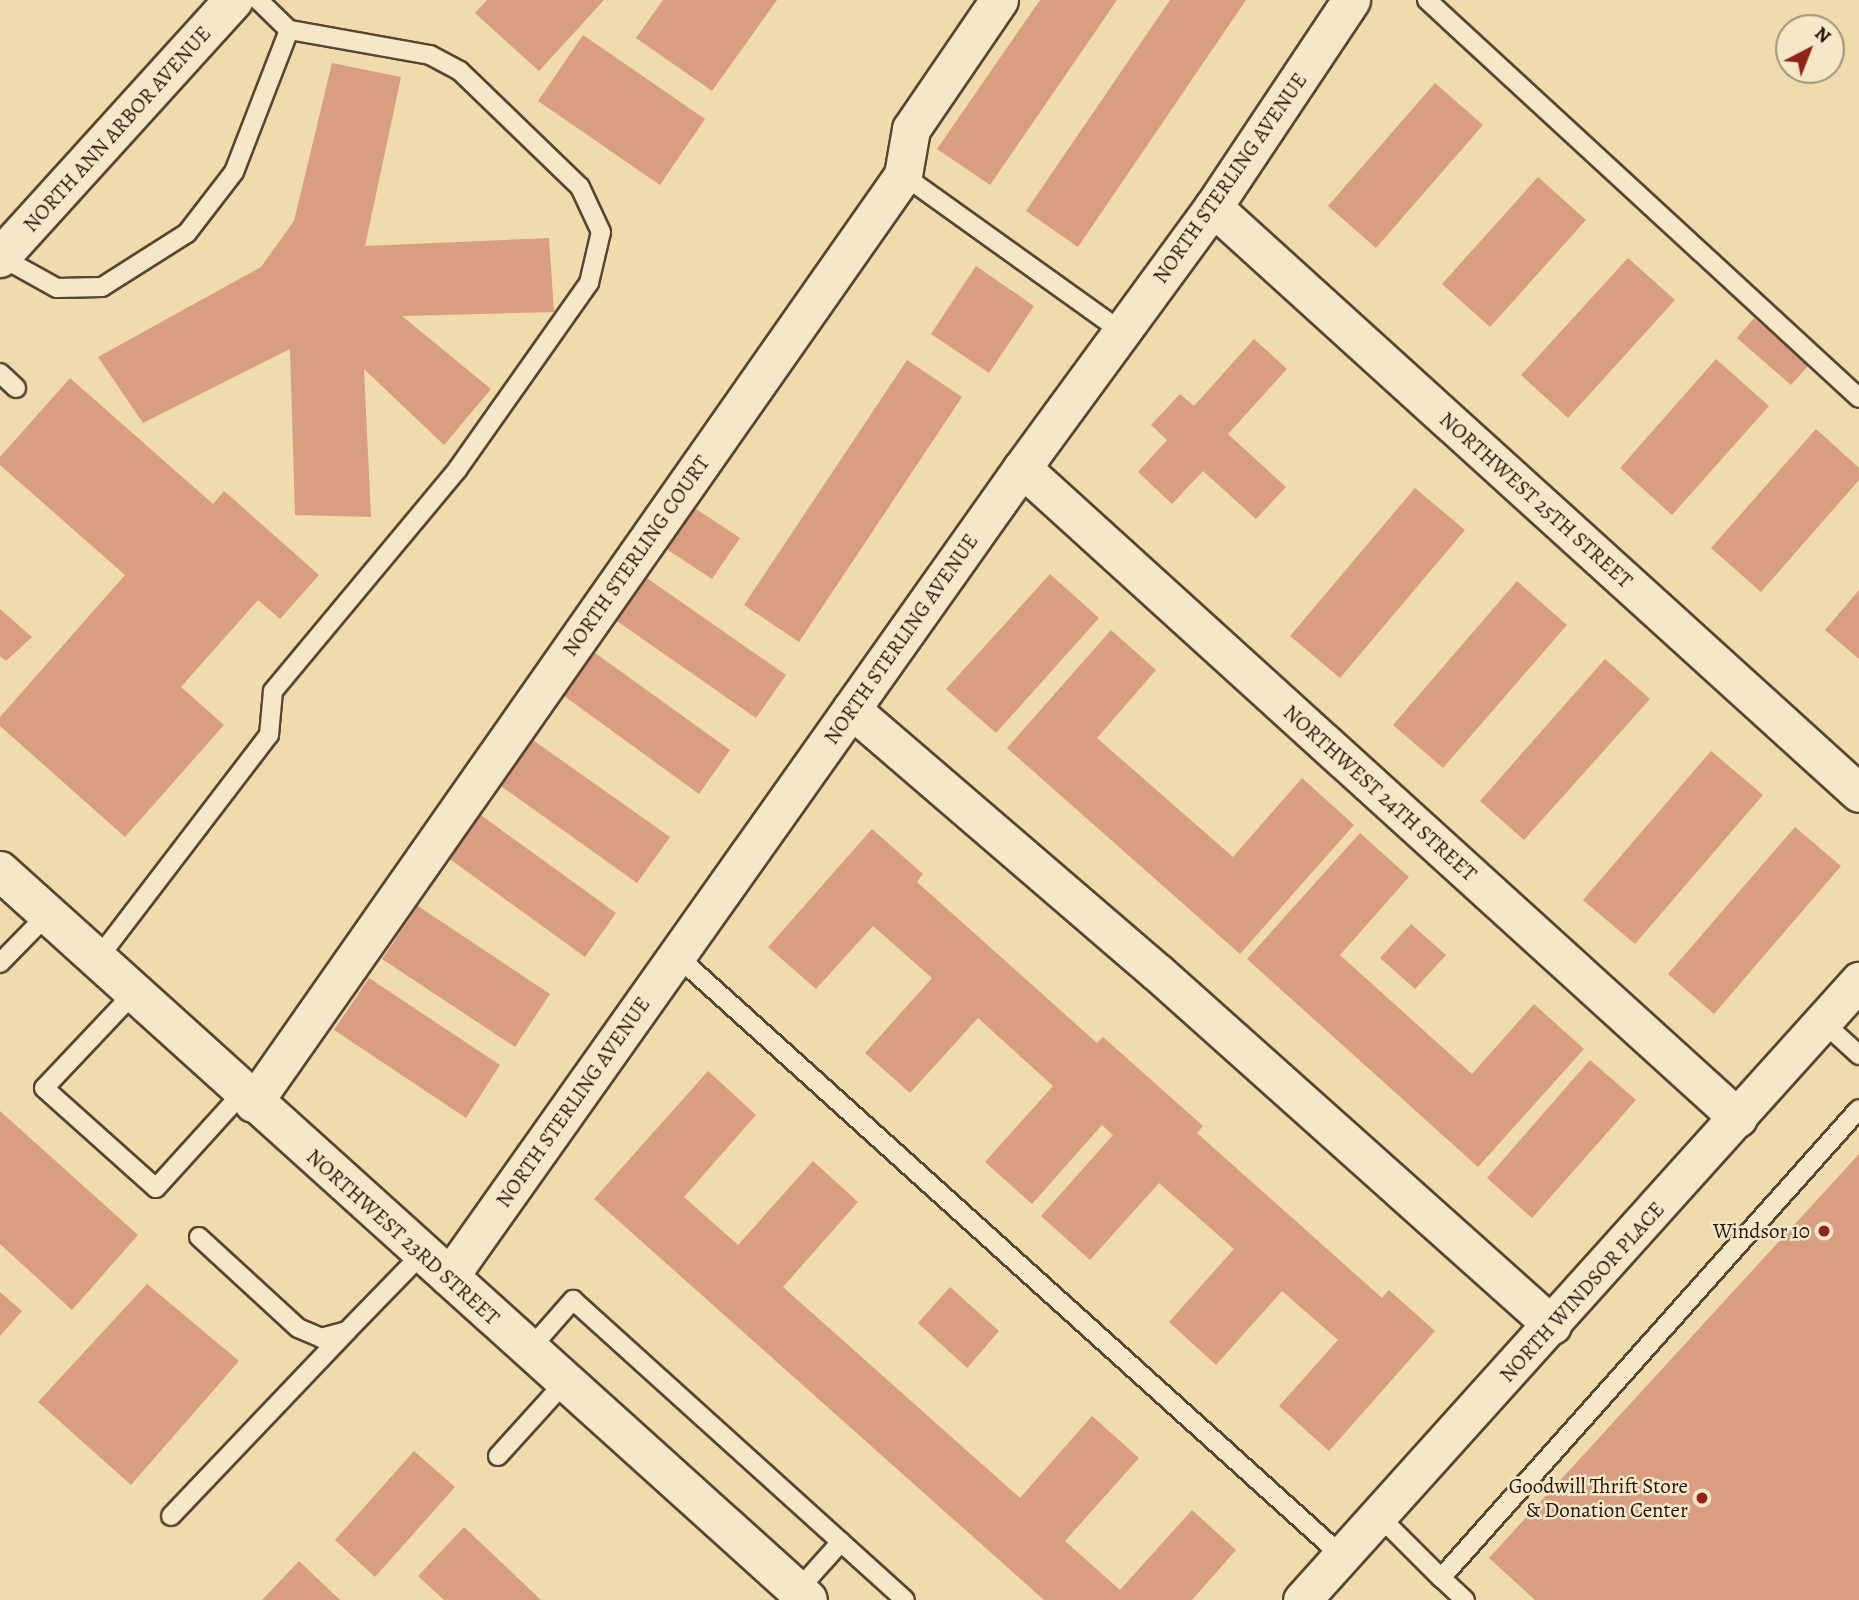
<!DOCTYPE html>
<style>
body{margin:0}
#map{position:relative;width:1859px;height:1600px;overflow:hidden;background:#f0dbac;font-family:Alegreya,serif}
div>[style]{position:absolute}
[style*='--x']{left:calc(var(--x)*1px);top:calc(var(--y)*1px);width:calc(var(--w)*1px);rotate:calc(var(--a)*1deg)}
.building>*{inset:0;background:#d99d82}
.roads{filter:drop-shadow(2px 0 #584632) drop-shadow(-2px 0 #584632) drop-shadow(0 2px #584632) drop-shadow(0 -2px #584632)}
.lane>*{height:18px;margin:-9px;padding:0 9px;transform-origin:9px;border-radius:9px;background:#f5e8c9}
.street>*{height:37px;margin:-18.5px;padding:0 18.5px;transform-origin:18.5px;border-radius:18.5px;background:#f5e8c9}
.secondary>*{height:38px;margin:-19px;padding:0 19px;transform-origin:19px;border-radius:19px;background:#f5e8c9}
.dots>*{width:19px;height:19px;translate:-50% -50%;box-sizing:border-box;border:4px solid #f5e8c9;border-radius:50%}
span{translate:-50% -50%;white-space:nowrap;text-align:center;line-height:1.15;-webkit-text-stroke:5px #f5e8c9;paint-order:stroke}
.street-label{font-size:21px;color:#251409}
.poi-label{font-size:21px;color:#251409}
.right{translate:-100% -50%;text-align:right}
.north{position:absolute;left:1775px;top:14px;width:70px;height:70px;box-sizing:border-box;background:#f5e8c9;border:2px solid #a2937c;border-radius:50%;rotate:42deg;font-size:19px;font-weight:700;line-height:28px;text-align:center;color:#251409}
.north::after{content:'';display:block;margin:auto;width:24px;height:32px;background:#8f2418;clip-path:polygon(50% 0,100% 100%,50% 72%,0 100%)}
</style>
<div id="map">
<div class="building">
<div style="clip-path:polygon(487px 0,604px 0,539px 71px,475px 13px)"></div>
<div style="clip-path:polygon(663px 0,777px 0,712px 91px,636px 38px)"></div>
<div style="clip-path:polygon(1040px 0,1117px 0,990px 185px,937px 149px)"></div>
<div style="clip-path:polygon(1170px 0,1246px 0,1078px 247px,1026px 211px)"></div>
<div style="clip-path:polygon(583px 35px,705px 119px,660px 185px,538px 101px)"></div>
<div style="clip-path:polygon(332px 63px,401px 77px,365px 246px,549px 238px,554px 312px,402px 316px,491px 389px,444px 445px,364px 369px,371px 517px,295px 515px,290px 349px,143px 423px,98px 357px,261px 267px,294px 221px)"></div>
<div style="clip-path:polygon(1435px 83px,1483px 125px,1376px 248px,1328px 206px)"></div>
<div style="clip-path:polygon(1538px 177px,1586px 220px,1490px 327px,1442px 284px)"></div>
<div style="clip-path:polygon(1628px 258px,1675px 300px,1568px 418px,1521px 375px)"></div>
<div style="clip-path:polygon(976px 266px,1034px 306px,989px 373px,931px 334px)"></div>
<div style="clip-path:polygon(1754px 318px,1808px 366px,1791px 385px,1737px 338px)"></div>
<div style="clip-path:polygon(1254px 339px,1287px 369px,1228px 434px,1286px 487px,1256px 519px,1203px 471px,1172px 504px,1138px 472px,1167px 440px,1151px 425px,1180px 394px,1194px 406px)"></div>
<div style="clip-path:polygon(1716px 359px,1769px 406px,1672px 515px,1620px 468px)"></div>
<div style="clip-path:polygon(907px 360px,962px 397px,799px 642px,744px 605px)"></div>
<div style="clip-path:polygon(70px 378px,213px 504px,224px 491px,319px 575px,280px 619px,258px 600px,181px 687px,224px 725px,125px 837px,0 726px,0 717px,125px 575px,0 465px,0 457px)"></div>
<div style="clip-path:polygon(1816px 429px,1859px 468px,1859px 480px,1761px 592px,1711px 548px)"></div>
<div style="clip-path:polygon(1415px 488px,1465px 530px,1340px 678px,1290px 636px)"></div>
<div style="clip-path:polygon(693px 507px,740px 538px,712px 579px,665px 548px)"></div>
<div style="clip-path:polygon(1050px 574px,1099px 618px,996px 733px,946px 689px)"></div>
<div style="clip-path:polygon(644px 576px,786px 675px,756px 718px,614px 619px)"></div>
<div style="clip-path:polygon(1517px 581px,1567px 625px,1443px 768px,1393px 725px)"></div>
<div style="clip-path:polygon(1859px 590px,1859px 659px,1825px 630px)"></div>
<div style="clip-path:polygon(0 609px,32px 637px,6px 661px,0 656px)"></div>
<div style="clip-path:polygon(1111px 630px,1156px 670px,1097px 738px,1233px 857px,1302px 778px,1354px 825px,1240px 954px,1007px 748px)"></div>
<div style="clip-path:polygon(591px 650px,730px 750px,699px 794px,560px 693px)"></div>
<div style="clip-path:polygon(1605px 659px,1650px 699px,1524px 840px,1480px 801px)"></div>
<div style="clip-path:polygon(530px 738px,670px 837px,637px 883px,498px 784px)"></div>
<div style="clip-path:polygon(1711px 751px,1763px 795px,1635px 944px,1583px 900px)"></div>
<div style="clip-path:polygon(478px 813px,616px 913px,585px 957px,447px 857px)"></div>
<div style="clip-path:polygon(1795px 827px,1841px 866px,1714px 1014px,1668px 974px)"></div>
<div style="clip-path:polygon(872px 829px,923px 874px,917px 882px,1097px 1043px,1103px 1037px,1203px 1126px,1197px 1133px,1382px 1298px,1389px 1290px,1435px 1331px,1329px 1451px,1279px 1406px,1338px 1340px,1282px 1291px,1216px 1365px,1169px 1322px,1234px 1249px,1159px 1183px,1090px 1260px,1041px 1216px,1113px 1135px,1102px 1125px,1032px 1204px,985px 1162px,1053px 1086px,978px 1018px,910px 1093px,865px 1053px,932px 978px,873px 926px,816px 989px,768px 947px)"></div>
<div style="clip-path:polygon(1360px 833px,1409px 877px,1340px 955px,1472px 1074px,1534px 1004px,1584px 1049px,1478px 1167px,1247px 959px)"></div>
<div style="clip-path:polygon(418px 906px,550px 994px,515px 1047px,382px 959px)"></div>
<div style="clip-path:polygon(1411px 924px,1446px 955px,1415px 989px,1380px 958px)"></div>
<div style="clip-path:polygon(369px 978px,500px 1065px,466px 1118px,334px 1030px)"></div>
<div style="clip-path:polygon(1590px 1060px,1636px 1100px,1532px 1218px,1487px 1178px)"></div>
<div style="clip-path:polygon(708px 1071px,756px 1115px,684px 1197px,738px 1245px,813px 1161px,858px 1202px,783px 1287px,1020px 1498px,1092px 1416px,1139px 1458px,1065px 1541px,1120px 1590px,1192px 1510px,1236px 1550px,1192px 1600px,1044px 1600px,594px 1199px)"></div>
<div style="clip-path:polygon(0 1111px,138px 1235px,72px 1310px,0 1244px)"></div>
<div style="clip-path:polygon(1859px 1154px,1859px 1600px,1535px 1600px,1489px 1558px)"></div>
<div style="clip-path:polygon(147px 1284px,239px 1361px,131px 1485px,38px 1402px)"></div>
<div style="clip-path:polygon(950px 1287px,999px 1331px,967px 1368px,918px 1323px)"></div>
<div style="clip-path:polygon(0 1292px,22px 1311px,0 1336px)"></div>
<div style="clip-path:polygon(414px 1451px,455px 1487px,375px 1577px,335px 1540px)"></div>
<div style="clip-path:polygon(464px 1527px,541px 1600px,444px 1600px,418px 1576px)"></div>
<div style="clip-path:polygon(299px 1561px,340px 1600px,262px 1600px)"></div>
</div>
<div class="roads">
<div class="lane">
<div style="--x:1427;--y:0;--w:587;--a:42.65"></div>
<div style="--x:903;--y:175;--w:269;--a:35.6"></div>
<div style="--x:1;--y:257;--w:64;--a:29"></div>
<div style="--x:57;--y:288;--w:45;--a:-1.3"></div>
<div style="--x:102;--y:287;--w:101;--a:-32.4"></div>
<div style="--x:187;--y:233;--w:77;--a:-52.4"></div>
<div style="--x:234;--y:172;--w:152;--a:-68.8"></div>
<div style="--x:0;--y:373;--w:22;--a:43"></div>
<div style="--x:677;--y:956;--w:896;--a:42.06"></div>
<div style="--x:96;--y:961;--w:285;--a:-52.6"></div>
<div style="--x:269;--y:735;--w:44;--a:-84.8"></div>
<div style="--x:273;--y:691;--w:288;--a:-50.2"></div>
<div style="--x:457;--y:470;--w:229;--a:-54.8"></div>
<div style="--x:589;--y:283;--w:52;--a:-76.8"></div>
<div style="--x:601;--y:232;--w:50;--a:-115"></div>
<div style="--x:580;--y:187;--w:167;--a:-136"></div>
<div style="--x:460;--y:71;--w:34;--a:-152"></div>
<div style="--x:430;--y:55;--w:143;--a:-169.9"></div>
<div style="--x:289;--y:30;--w:43;--a:-135.9"></div>
<div style="--x:0;--y:963;--w:67;--a:-45.6"></div>
<div style="--x:133;--y:994;--w:129;--a:133.4"></div>
<div style="--x:44;--y:1088;--w:150;--a:41.8"></div>
<div style="--x:156;--y:1188;--w:128;--a:-47.8"></div>
<div style="--x:1823;--y:1022;--w:49;--a:42.5"></div>
<div style="--x:199;--y:1237;--w:134;--a:42.6"></div>
<div style="--x:298;--y:1328;--w:25;--a:23"></div>
<div style="--x:321;--y:1338;--w:27;--a:-15"></div>
<div style="--x:347;--y:1331;--w:107;--a:-45.8"></div>
<div style="--x:529;--y:1350;--w:67;--a:-48.7"></div>
<div style="--x:573;--y:1300;--w:447;--a:42.1"></div>
<div style="--x:498;--y:1456;--w:100;--a:-47.8"></div>
<div style="--x:171;--y:1516;--w:255;--a:-46.4"></div>
<div style="--x:1379;--y:1516;--w:88;--a:45"></div>
<div style="--x:797;--y:1591;--w:66;--a:-48.1"></div>
<div style="--x:1465;--y:1600;--w:33;--a:-137"></div>
<div style="--x:1441;--y:1578;--w:628;--a:-48.29"></div>
</div>
<div class="street">
<div style="--x:1213;--y:207;--w:872;--a:42.21"></div>
<div style="--x:1022;--y:468;--w:967;--a:42.23"></div>
<div style="--x:851;--y:709;--w:403;--a:40.7"></div>
<div style="--x:1157;--y:972;--w:530;--a:41.79"></div>
<div style="--x:253;--y:1103;--w:1133;--a:-54.99"></div>
<div style="--x:903;--y:175;--w:47;--a:-80.1"></div>
<div style="--x:911;--y:129;--w:156;--a:-55.7"></div>
<div style="--x:449;--y:1277;--w:991;--a:-54.69"></div>
<div style="--x:1022;--y:468;--w:323;--a:-53.8"></div>
<div style="--x:1213;--y:207;--w:249;--a:-56.3"></div>
<div style="--x:1302;--y:1600;--w:833;--a:-48.02"></div>
</div>
<div class="secondary">
<div style="--x:0;--y:258;--w:348;--a:-47.8"></div>
<div style="--x:0;--y:871;--w:1088;--a:42.06"></div>
</div>
</div>
<div class="dots">
<div style="left:1824px;top:1231px;background:#8f2418"></div>
<div style="left:1702px;top:1498px;background:#8f2418"></div>
</div>
<div class="street-label">
<span style="left:117px;top:129px;rotate:-48deg">NORTH ANN ARBOR AVENUE</span>
<span style="left:1230px;top:178px;rotate:-55deg">NORTH STERLING AVENUE</span>
<span style="left:1536px;top:500px;rotate:42deg">NORTHWEST 25TH STREET</span>
<span style="left:636px;top:556px;rotate:-55deg">NORTH STERLING COURT</span>
<span style="left:901px;top:639px;rotate:-55deg">NORTH STERLING AVENUE</span>
<span style="left:1380px;top:793px;rotate:42deg">NORTHWEST 24TH STREET</span>
<span style="left:573px;top:1102px;rotate:-55deg">NORTH STERLING AVENUE</span>
<span style="left:403px;top:1237px;rotate:42deg">NORTHWEST 23RD STREET</span>
<span style="left:1582px;top:1292px;rotate:-48deg">NORTH WINDSOR PLACE</span>
</div>
<div class="poi-label">
<span class="right" style="left:1810px;top:1231px">Windsor 10</span>
<span class="right" style="left:1688px;top:1498px">Goodwill Thrift Store<br>&amp; Donation Center</span>
</div>
<div class="north">N</div>
</div>
